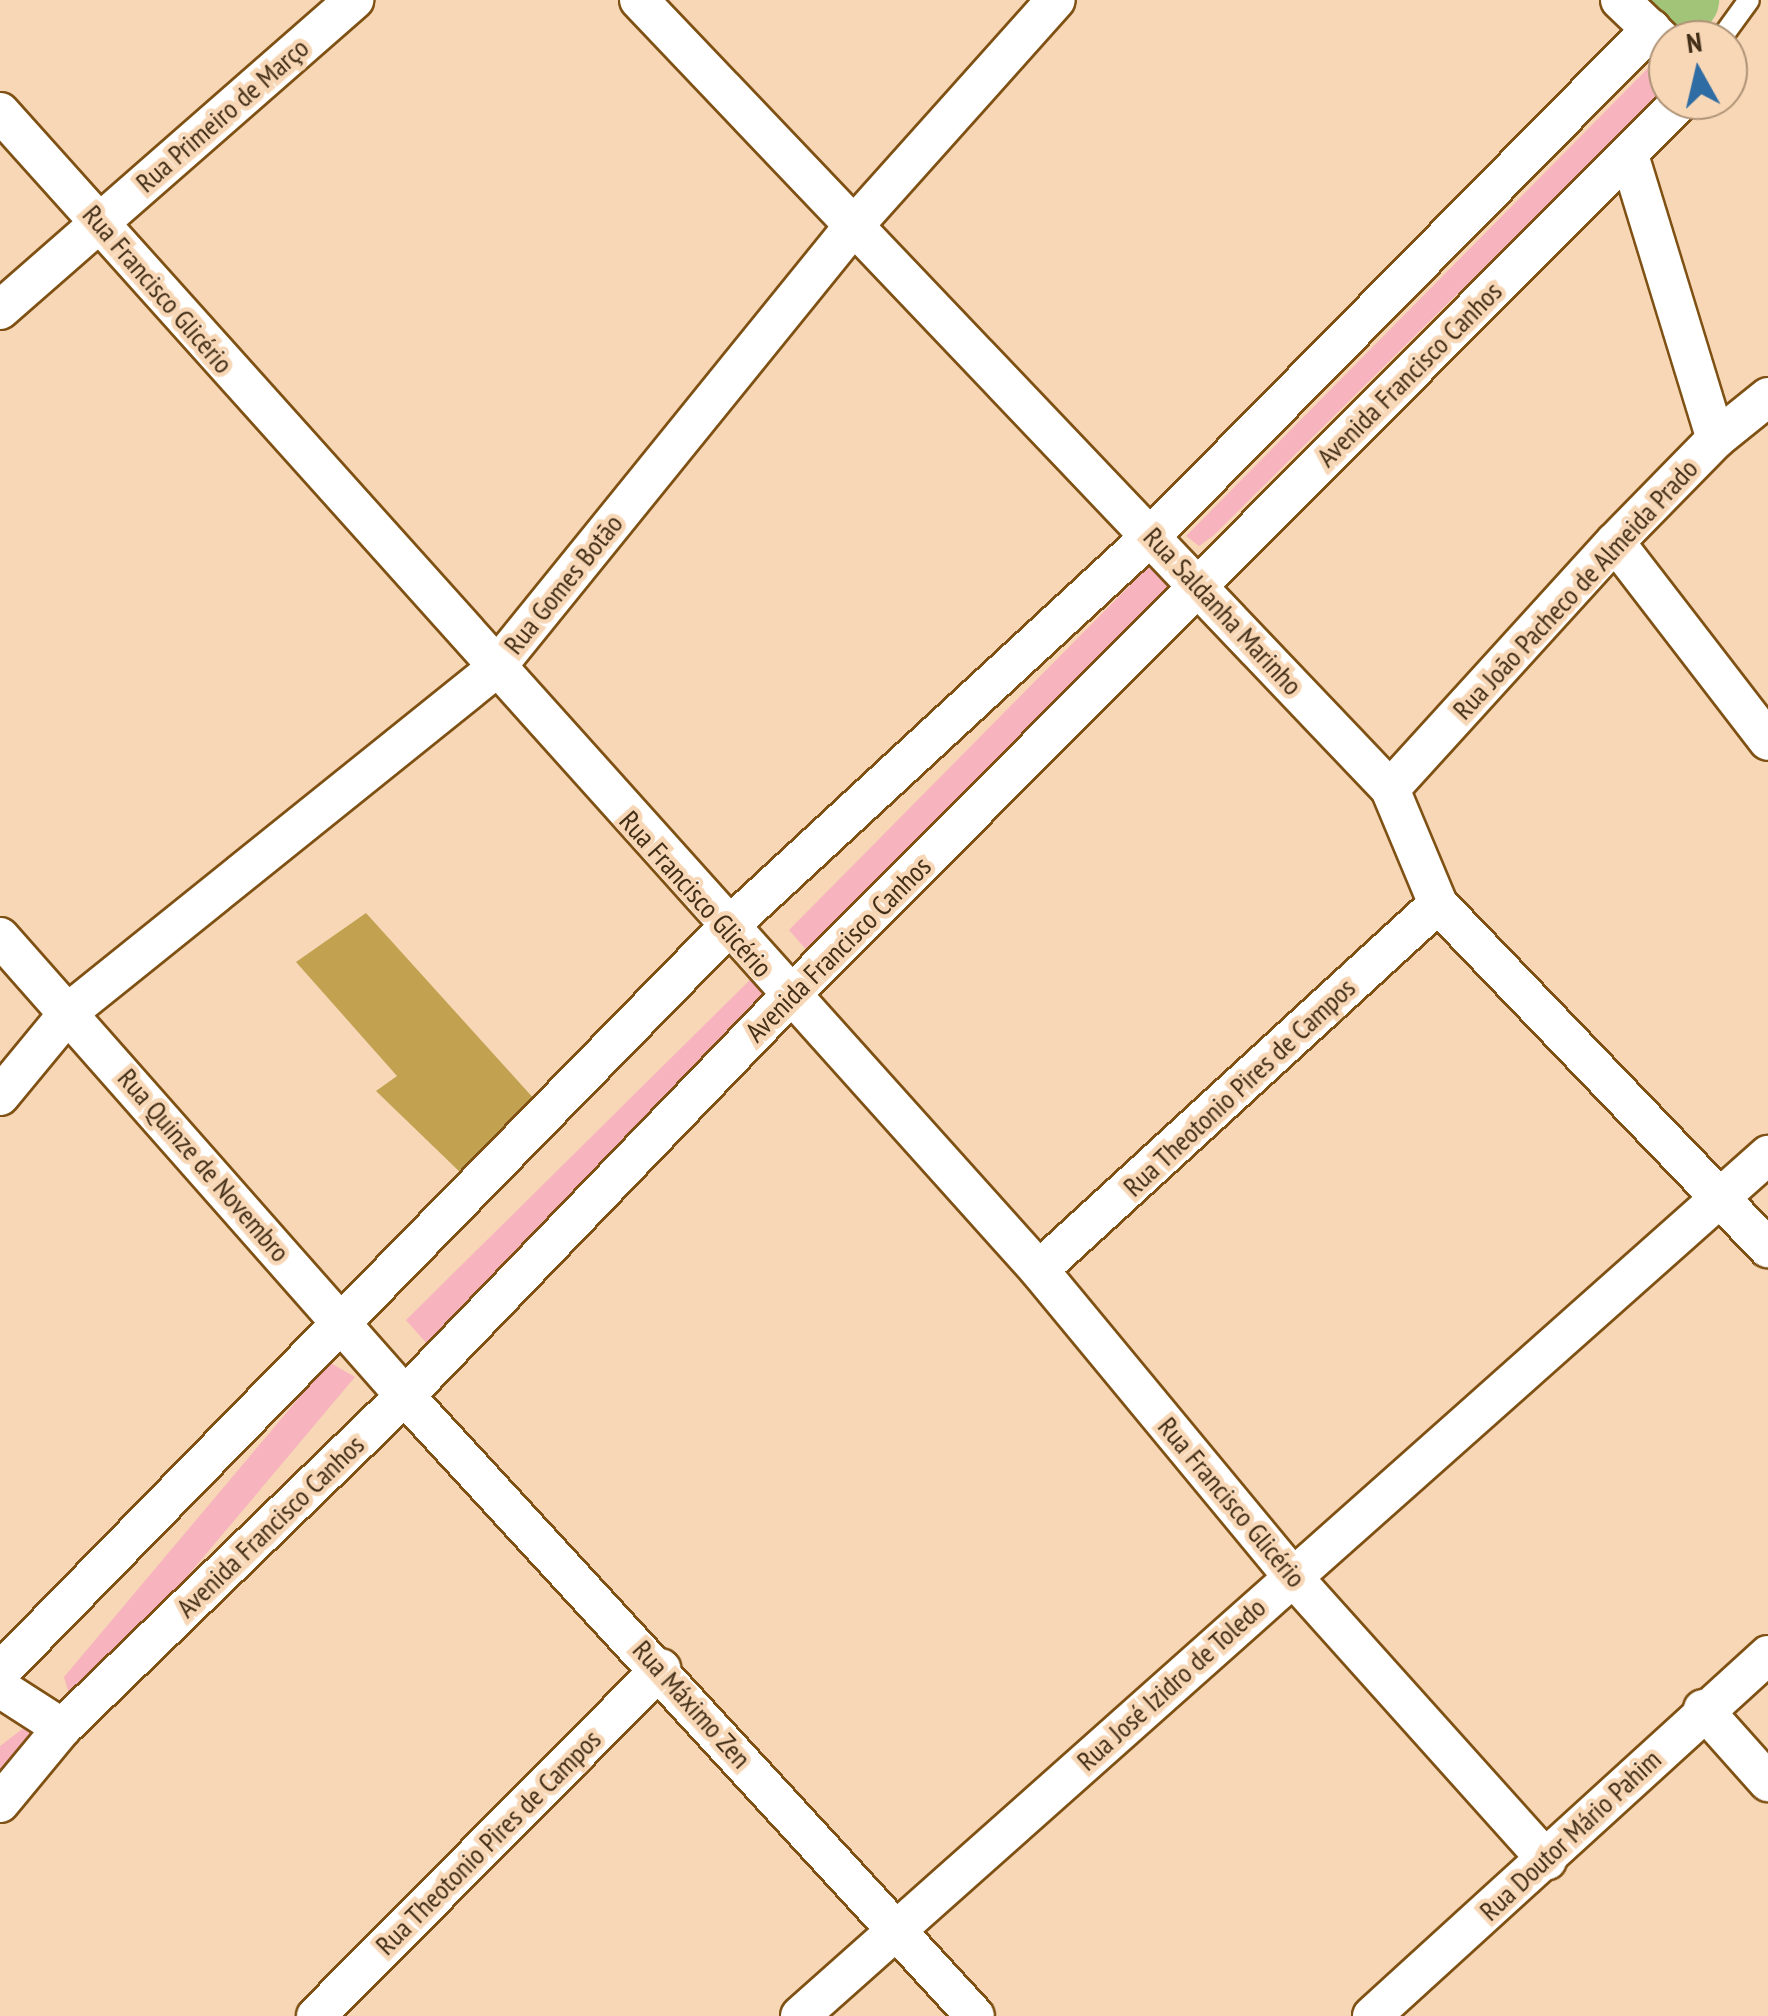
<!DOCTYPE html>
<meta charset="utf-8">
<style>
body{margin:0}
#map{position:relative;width:1768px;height:2016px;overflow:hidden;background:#f7d7b6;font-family:"PT Sans Narrow",sans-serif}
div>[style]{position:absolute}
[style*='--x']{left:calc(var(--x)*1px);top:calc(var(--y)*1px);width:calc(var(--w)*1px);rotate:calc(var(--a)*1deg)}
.green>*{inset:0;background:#f7b4be}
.river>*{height:65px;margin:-32.5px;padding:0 32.5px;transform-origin:32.5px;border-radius:32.5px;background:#a2c479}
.building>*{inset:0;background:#c2a251}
.roads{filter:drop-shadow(2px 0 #7f5114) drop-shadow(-2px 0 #7f5114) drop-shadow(0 2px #7f5114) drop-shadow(0 -2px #7f5114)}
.lane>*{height:20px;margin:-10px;padding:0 10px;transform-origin:10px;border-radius:10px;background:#fff}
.street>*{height:38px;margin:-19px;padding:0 19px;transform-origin:19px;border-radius:19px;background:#fff}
span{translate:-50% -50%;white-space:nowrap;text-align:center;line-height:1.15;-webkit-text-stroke:9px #f7d7b6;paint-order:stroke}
.street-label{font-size:28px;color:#432e17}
.north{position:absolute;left:1648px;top:20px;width:100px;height:100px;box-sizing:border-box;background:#f7d7b6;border:2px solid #af9376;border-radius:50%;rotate:352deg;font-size:28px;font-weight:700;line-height:40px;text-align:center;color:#432e17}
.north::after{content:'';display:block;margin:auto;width:35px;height:45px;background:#2f6ca3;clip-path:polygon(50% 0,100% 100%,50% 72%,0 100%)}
</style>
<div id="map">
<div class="green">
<div style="clip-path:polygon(1656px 60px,1668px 67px,1668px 85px,1213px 536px,1199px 546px,1186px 536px)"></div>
<div style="clip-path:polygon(1154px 561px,1174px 586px,810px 954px,789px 930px)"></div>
<div style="clip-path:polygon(766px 964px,785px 985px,428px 1345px,406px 1320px)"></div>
<div style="clip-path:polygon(329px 1362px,355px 1377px,95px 1686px,81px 1696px,69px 1694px,64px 1677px)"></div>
<div style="clip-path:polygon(29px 1724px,43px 1734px,0 1795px,0 1746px)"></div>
</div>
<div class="river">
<div style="--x:1666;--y:16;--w:26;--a:-39"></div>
</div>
<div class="building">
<div style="clip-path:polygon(366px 913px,536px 1101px,463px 1175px,376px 1091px,397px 1076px,296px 962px)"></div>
</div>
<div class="roads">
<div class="lane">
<div style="--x:1720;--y:40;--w:49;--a:-54.1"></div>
</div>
<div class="street">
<div style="--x:639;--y:0;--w:1089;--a:46.41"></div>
<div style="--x:1390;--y:789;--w:125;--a:67.3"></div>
<div style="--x:1438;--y:904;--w:477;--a:46.2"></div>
<div style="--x:1620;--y:0;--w:64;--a:43.7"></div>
<div style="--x:0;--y:112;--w:1556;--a:48.1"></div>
<div style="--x:1039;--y:1270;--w:397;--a:50.4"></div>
<div style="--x:1292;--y:1576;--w:382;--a:48.1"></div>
<div style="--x:1629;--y:155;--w:297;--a:73"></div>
<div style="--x:0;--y:310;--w:471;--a:-41.2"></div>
<div style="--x:1615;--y:542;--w:251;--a:52.4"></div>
<div style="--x:1390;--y:789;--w:334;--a:-47.7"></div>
<div style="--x:1615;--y:542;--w:144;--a:-45.6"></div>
<div style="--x:1716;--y:439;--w:67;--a:-38.9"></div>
<div style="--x:0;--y:937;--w:612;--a:48.58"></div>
<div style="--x:405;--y:1396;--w:842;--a:47.41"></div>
<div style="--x:0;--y:1096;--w:110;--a:-50.5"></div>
<div style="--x:70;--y:1011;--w:544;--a:-38.81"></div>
<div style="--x:494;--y:670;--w:567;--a:-51.01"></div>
<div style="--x:851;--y:229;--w:307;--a:-48.2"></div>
<div style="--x:1039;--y:1270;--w:541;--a:-42.53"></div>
<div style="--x:0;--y:1672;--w:1039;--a:-45.66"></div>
<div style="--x:726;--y:929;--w:580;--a:-42.77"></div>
<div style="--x:1152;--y:535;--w:711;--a:-45.4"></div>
<div style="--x:0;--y:1688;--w:74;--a:32.8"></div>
<div style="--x:1703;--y:1709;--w:98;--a:48.3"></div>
<div style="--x:0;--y:1803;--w:97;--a:-50.4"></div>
<div style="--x:62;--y:1728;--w:477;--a:-44.1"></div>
<div style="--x:405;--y:1396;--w:555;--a:-46.09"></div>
<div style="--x:790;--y:996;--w:1264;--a:-45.13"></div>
<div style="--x:316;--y:2016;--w:490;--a:-45.2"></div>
<div style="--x:800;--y:2016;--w:1296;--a:-41.65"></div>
<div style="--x:1372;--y:2016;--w:536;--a:-42.35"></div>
</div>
</div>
<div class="street-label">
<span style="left:222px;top:115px;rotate:-41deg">Rua Primeiro de Março</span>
<span style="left:158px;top:289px;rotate:49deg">Rua Francisco Glicério</span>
<span style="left:1409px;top:374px;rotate:-45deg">Avenida Francisco Canhos</span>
<span style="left:563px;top:584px;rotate:-51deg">Rua Gomes Botão</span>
<span style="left:1575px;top:589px;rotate:-47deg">Rua João Pacheco de Almeida Prado</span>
<span style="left:1223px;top:611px;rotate:47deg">Rua Saldanha Marinho</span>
<span style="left:696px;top:894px;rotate:48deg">Rua Francisco Glicério</span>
<span style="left:838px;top:949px;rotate:-45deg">Avenida Francisco Canhos</span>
<span style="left:1239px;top:1087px;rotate:-43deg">Rua Theotonio Pires de Campos</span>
<span style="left:204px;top:1165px;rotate:49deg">Rua Quinze de Novembro</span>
<span style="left:1232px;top:1502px;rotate:50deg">Rua Francisco Glicério</span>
<span style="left:270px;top:1526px;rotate:-44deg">Avenida Francisco Canhos</span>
<span style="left:1171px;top:1684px;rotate:-42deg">Rua José Izidro de Toledo</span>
<span style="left:692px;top:1704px;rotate:48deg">Rua Máximo Zen</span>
<span style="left:1570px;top:1835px;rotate:-43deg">Rua Doutor Mário Pahim</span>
<span style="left:488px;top:1842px;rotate:-45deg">Rua Theotonio Pires de Campos</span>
</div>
<div class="north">N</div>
</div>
